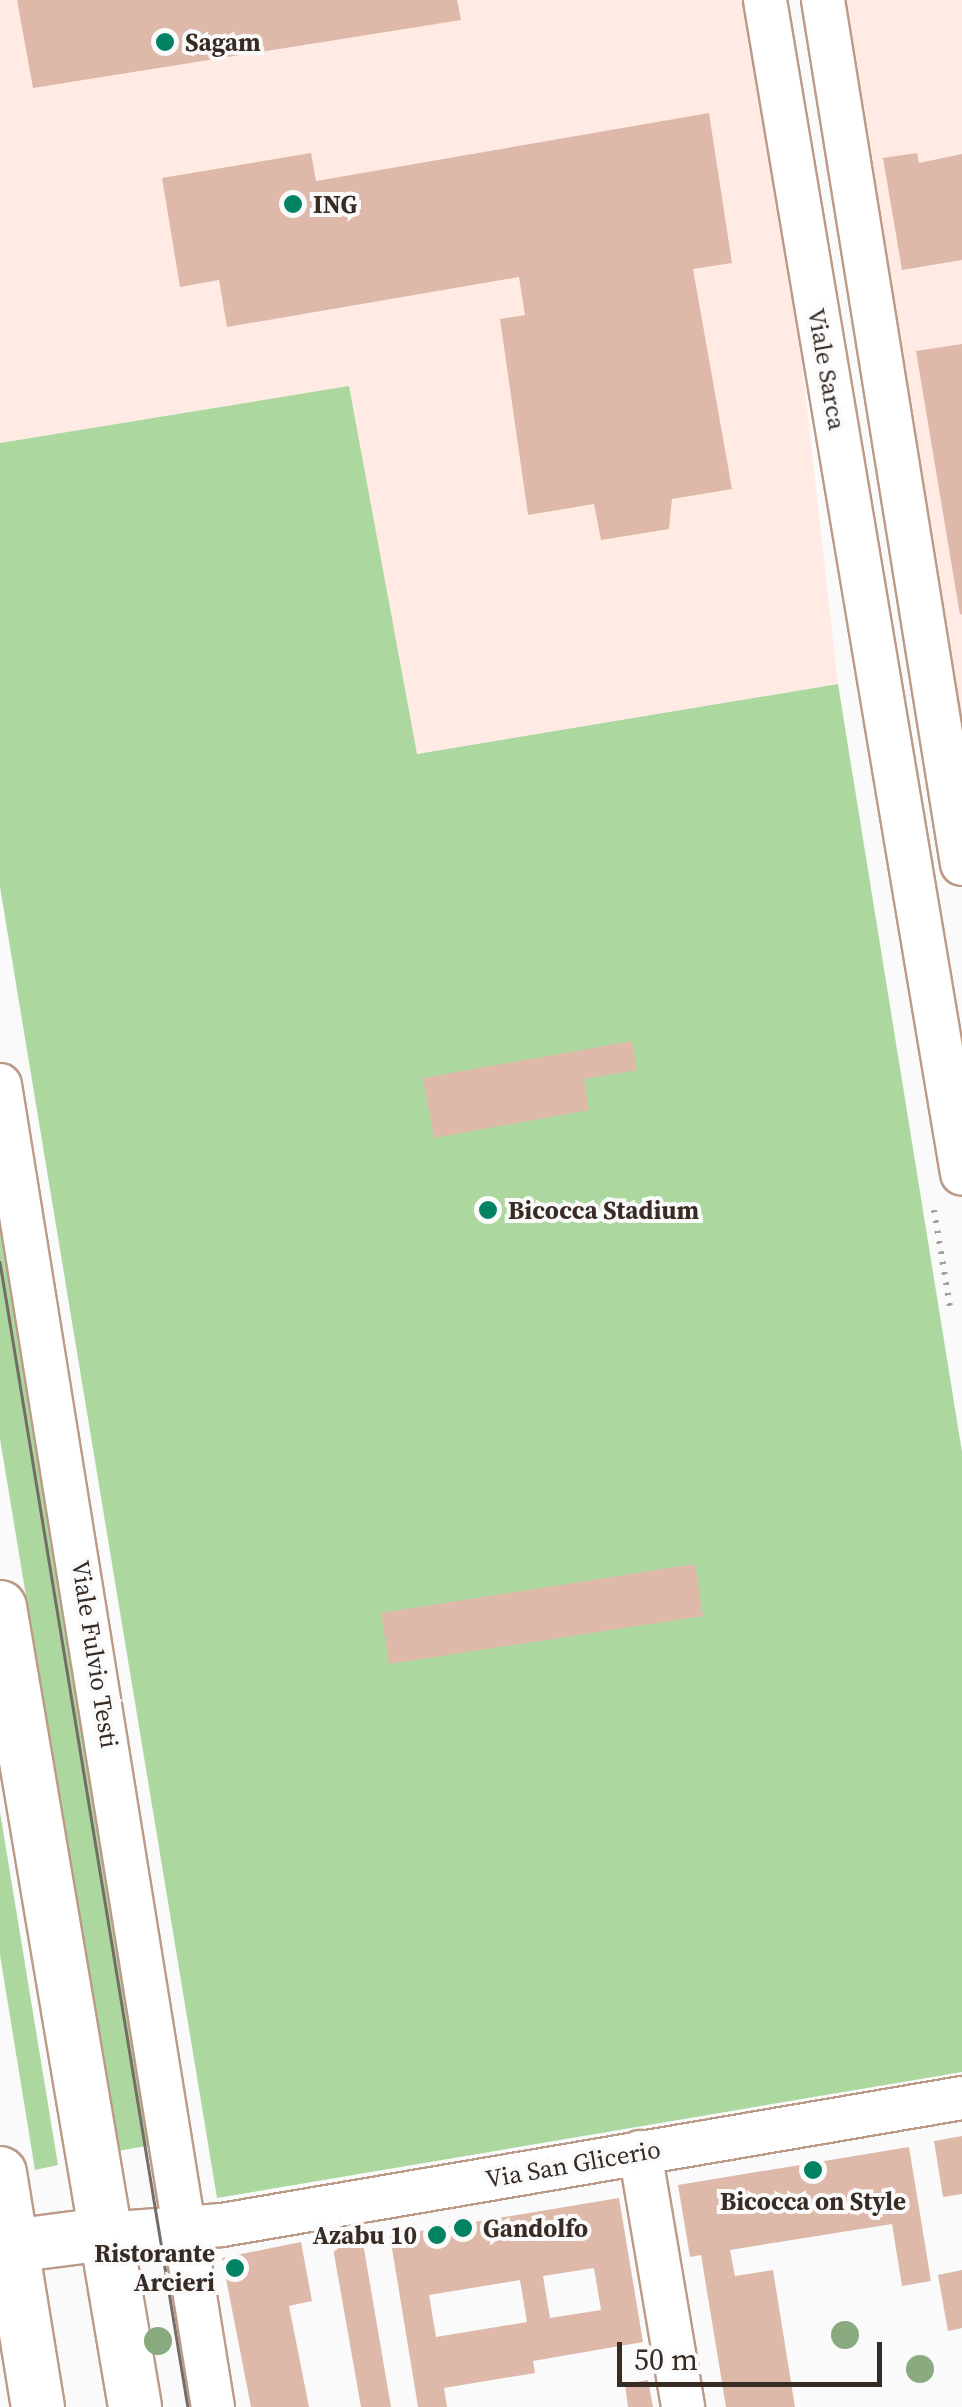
<!DOCTYPE html>
<style>
body{margin:0}
#map{position:relative;width:962px;height:2407px;overflow:hidden;background:#fafafa;font-family:"Source Serif 4",serif}
div>[style]{position:absolute}
[style*='--x']{left:calc(var(--x)*1px);top:calc(var(--y)*1px);width:calc(var(--w)*1px);rotate:calc(var(--a)*1deg)}
.commercial>*{inset:0;background:#ffebe3}
.green>*{inset:0;background:#acd8a0}
.building>*{inset:0;background:#deb9a9}
.path>*{height:6px;margin-top:-3px;transform-origin:0;background:repeating-linear-gradient(90deg,#a6a09d 0 2.5px,transparent 0 10.5px)}
.roads{filter:drop-shadow(2px 0 #bc9a88) drop-shadow(-2px 0 #bc9a88) drop-shadow(0 2px #bc9a88) drop-shadow(0 -2px #bc9a88)}
.minor>*{height:42px;margin:-21px;padding:0 21px;transform-origin:21px;border-radius:21px;background:#fff}
.major>*{height:52px;margin:-26px;padding:0 26px;transform-origin:26px;border-radius:26px;background:#fff}
.tram>*{height:2.5px;margin:-1.25px;padding:0 1.25px;transform-origin:1.25px;border-radius:1.25px;background:#756c66}
.trees>*{width:28px;height:28px;margin:-14px;border-radius:50%;background:#89a97e}
.dots>*{width:28px;height:28px;translate:-50% -50%;box-sizing:border-box;border:5px solid #fafafa;border-radius:50%}
span{translate:-50% -50%;white-space:nowrap;text-align:center;line-height:1.15;-webkit-text-stroke:8px #fafafa;paint-order:stroke}
.poi-label{font-size:25px;color:#382b23;font-weight:700}
.left{translate:0 -50%;text-align:left}
.right{translate:-100% -50%;text-align:right}
.street-label{font-size:25px;color:#382b23}
.scale{position:absolute;left:617px;top:2342px;width:265px;height:45px;box-sizing:border-box;border:5px solid #382b23;border-top:0;padding-left:12px;font-size:30px;line-height:35px;white-space:nowrap;color:#382b23;-webkit-text-stroke:8px #fafafa;paint-order:stroke}
</style>
<div id="map">
<div class="commercial">
<div style="clip-path:polygon(0 0,761px 0,838px 684px,416px 754px,349px 387px,0 443px)"></div>
<div style="clip-path:polygon(835px 0,962px 0,962px 790px)"></div>
</div>
<div class="green">
<div style="clip-path:polygon(349px 386px,417px 754px,838px 684px,962px 1452px,962px 2072px,217px 2198px,0 887px,0 443px)"></div>
<div style="clip-path:polygon(0 1194px,158px 2144px,118px 2151px,0 1439px)"></div>
<div style="clip-path:polygon(0 1812px,58px 2165px,35px 2170px,0 1955px)"></div>
</div>
<div class="building">
<div style="clip-path:polygon(17px 0,457px 0,461px 20px,33px 88px)"></div>
<div style="clip-path:polygon(709px 113px,732px 263px,693px 269px,732px 489px,672px 499px,669px 529px,601px 540px,594px 504px,528px 515px,500px 319px,525px 315px,519px 277px,227px 327px,219px 280px,180px 287px,162px 178px,311px 153px,316px 181px)"></div>
<div style="clip-path:polygon(917px 153px,919px 163px,962px 154px,962px 260px,902px 270px,883px 158px)"></div>
<div style="clip-path:polygon(962px 344px,962px 614px,960px 615px,916px 351px)"></div>
<div style="clip-path:polygon(632px 1041px,637px 1070px,584px 1079px,589px 1110px,434px 1138px,423px 1078px)"></div>
<div style="clip-path:polygon(695px 1564px,703px 1616px,389px 1664px,381px 1613px)"></div>
<div style="clip-path:polygon(962px 2136px,962px 2194px,943px 2197px,934px 2141px)"></div>
<div style="clip-path:polygon(909px 2147px,931px 2281px,902px 2286px,892px 2224px,730px 2250px,735px 2276px,773px 2270px,795px 2407px,726px 2407px,701px 2255px,690px 2257px,678px 2185px)"></div>
<div style="clip-path:polygon(evenodd,619px 2198px,643px 2342px,533px 2361px,535px 2373px,444px 2388px,447px 2407px,418px 2407px,390px 2236px,619px 2198px,594px 2268px,601px 2310px,550px 2318px,543px 2276px,594px 2268px,619px 2198px,520px 2280px,527px 2322px,436px 2337px,429px 2295px,520px 2280px)"></div>
<div style="clip-path:polygon(301px 2242px,312px 2301px,289px 2306px,309px 2407px,251px 2407px,222px 2258px)"></div>
<div style="clip-path:polygon(363px 2243px,391px 2407px,361px 2407px,333px 2248px)"></div>
<div style="clip-path:polygon(962px 2270px,962px 2328px,948px 2331px,938px 2275px)"></div>
<div style="clip-path:polygon(648px 2380px,653px 2407px,628px 2407px,625px 2384px)"></div>
</div>
<div class="path">
<div style="--x:934;--y:1210;--w:98;--a:80.6"></div>
</div>
<div class="roads">
<div class="minor">
<div style="--x:765;--y:0;--w:1190;--a:80.47"></div>
<div style="--x:823;--y:0;--w:875;--a:80.86"></div>
<div style="--x:0;--y:1085;--w:1339;--a:80.85"></div>
<div style="--x:640;--y:2152;--w:259;--a:80.4"></div>
<div style="--x:105;--y:2234;--w:117;--a:-4.4"></div>
<div style="--x:222;--y:2225;--w:751;--a:-9.74"></div>
</div>
<div class="major">
<div style="--x:0;--y:1607;--w:811;--a:80.42"></div>
<div style="--x:0;--y:2173;--w:237;--a:80.8"></div>
<div style="--x:12;--y:2246;--w:94;--a:-7.4"></div>
</div>
</div>
<div class="tram">
<div style="--x:0;--y:1262;--w:1160;--a:80.68"></div>
</div>
<div class="trees">
<div style="left:845px;top:2335px"></div>
<div style="left:158px;top:2341px"></div>
<div style="left:920px;top:2369px"></div>
</div>
<div class="dots">
<div style="left:165px;top:42px;background:#008263"></div>
<div style="left:293px;top:204px;background:#008263"></div>
<div style="left:488px;top:1210px;background:#008263"></div>
<div style="left:813px;top:2170px;background:#008263"></div>
<div style="left:463px;top:2228px;background:#008263"></div>
<div style="left:437px;top:2235px;background:#008263"></div>
<div style="left:235px;top:2268px;background:#008263"></div>
</div>
<div class="poi-label">
<span class="left" style="left:185px;top:42px">Sagam</span>
<span class="left" style="left:313px;top:204px">ING</span>
<span class="left" style="left:508px;top:1210px">Bicocca Stadium</span>
<span style="left:813px;top:2201px">Bicocca on Style</span>
<span class="left" style="left:483px;top:2228px">Gandolfo</span>
<span class="right" style="left:417px;top:2235px">Azabu 10</span>
<span class="right" style="left:215px;top:2268px">Ristorante<br>Arcieri</span>
</div>
<div class="street-label">
<span style="left:827px;top:369px;rotate:80deg">Viale Sarca</span>
<span style="left:95px;top:1654px;rotate:81deg">Viale Fulvio Testi</span>
<span style="left:573px;top:2164px;rotate:-10deg">Via San Glicerio</span>
</div>
<div class="scale">50 m</div>
</div>
